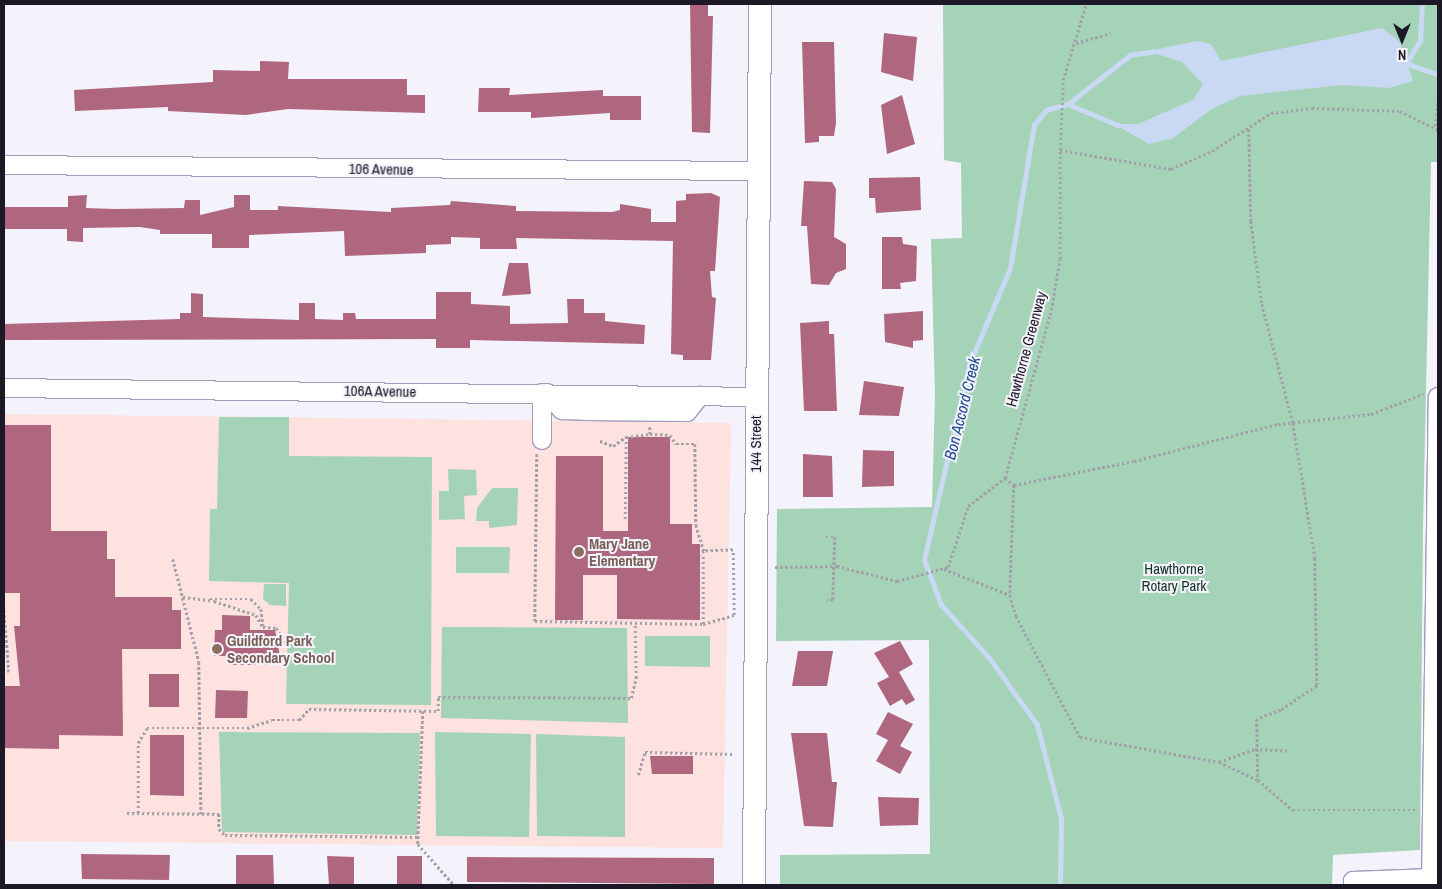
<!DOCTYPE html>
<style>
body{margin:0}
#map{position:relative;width:1442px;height:889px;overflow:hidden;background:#f4f2fa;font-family:"Archivo Narrow",sans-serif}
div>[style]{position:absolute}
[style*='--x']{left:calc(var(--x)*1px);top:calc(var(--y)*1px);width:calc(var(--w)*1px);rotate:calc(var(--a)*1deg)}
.education>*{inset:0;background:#fde2e0}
.green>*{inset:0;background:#a4d3b8}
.water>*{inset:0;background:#cad9f3}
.stream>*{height:4.5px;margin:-2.25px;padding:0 2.25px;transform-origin:2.25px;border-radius:2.25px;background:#cad9f3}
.building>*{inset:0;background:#af667f}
.path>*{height:2.5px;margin-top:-1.25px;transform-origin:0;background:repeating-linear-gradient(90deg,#a3a0aa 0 2.5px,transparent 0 5px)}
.roads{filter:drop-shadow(1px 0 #a49abc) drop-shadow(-1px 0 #a49abc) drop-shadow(0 1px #a49abc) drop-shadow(0 -1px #a49abc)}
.minor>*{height:18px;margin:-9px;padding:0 9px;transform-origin:9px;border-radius:9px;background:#fff}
.major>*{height:22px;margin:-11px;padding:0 11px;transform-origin:11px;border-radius:11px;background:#fff}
.dots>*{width:14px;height:14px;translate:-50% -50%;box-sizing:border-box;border:2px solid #f4f2fa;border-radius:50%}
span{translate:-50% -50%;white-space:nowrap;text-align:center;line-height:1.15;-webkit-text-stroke:4px #f4f2fa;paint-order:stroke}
.street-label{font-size:15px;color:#1c1825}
.education-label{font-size:15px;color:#785e54;font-weight:700}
.left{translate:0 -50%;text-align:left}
.park-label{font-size:15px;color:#123524}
.water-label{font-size:16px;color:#224c94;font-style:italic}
.frame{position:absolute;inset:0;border:5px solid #1c1825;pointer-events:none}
.north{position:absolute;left:1377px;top:15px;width:50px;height:50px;-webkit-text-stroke:4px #f4f2fa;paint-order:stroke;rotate:180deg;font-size:14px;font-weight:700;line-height:20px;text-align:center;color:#1c1825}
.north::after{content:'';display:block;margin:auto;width:18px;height:22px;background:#1c1825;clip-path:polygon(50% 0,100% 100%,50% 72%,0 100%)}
</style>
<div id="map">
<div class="education">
<div style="clip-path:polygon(4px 414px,731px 423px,723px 848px,4px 841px)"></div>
</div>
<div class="green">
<div style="clip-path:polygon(943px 4px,1438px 4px,1438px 162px,1431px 162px,1423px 527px,1420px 850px,1333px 855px,1332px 885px,780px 885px,780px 855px,930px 854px,929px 640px,776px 641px,777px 509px,932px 507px,935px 394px,931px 239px,962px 238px,961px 163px,944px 160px)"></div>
<div style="clip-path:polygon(219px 417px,289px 417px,289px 456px,432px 457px,431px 705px,286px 704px,289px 583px,209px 581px,210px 509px,217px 509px)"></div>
<div style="clip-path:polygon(448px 469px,476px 470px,477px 495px,464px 496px,465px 519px,439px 520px,439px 491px,449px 491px)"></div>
<div style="clip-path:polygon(492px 488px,518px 488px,517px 525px,489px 528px,489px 521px,476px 521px,477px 508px)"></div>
<div style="clip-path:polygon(456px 547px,510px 547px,509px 573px,456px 573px)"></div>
<div style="clip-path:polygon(264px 584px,286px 584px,286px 606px,270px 605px,263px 599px)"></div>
<div style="clip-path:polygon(442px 627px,627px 628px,628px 723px,441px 718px)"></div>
<div style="clip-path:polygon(645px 636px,710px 636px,710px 667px,645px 666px)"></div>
<div style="clip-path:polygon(219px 732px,420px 733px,417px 835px,222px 832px)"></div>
<div style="clip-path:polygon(435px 732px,531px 734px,529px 837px,436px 836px)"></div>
<div style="clip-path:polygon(536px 734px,625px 737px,625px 837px,537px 836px)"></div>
</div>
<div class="water">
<div style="clip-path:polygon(1382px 28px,1400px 42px,1413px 81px,1389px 88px,1342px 85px,1240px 96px,1212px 109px,1173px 138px,1149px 144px,1114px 124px,1138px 124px,1193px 100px,1203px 84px,1182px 62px,1148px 51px,1197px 41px,1211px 44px,1221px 61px)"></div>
</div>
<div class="stream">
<div style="--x:1402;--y:62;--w:37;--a:19"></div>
<div style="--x:1407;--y:62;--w:26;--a:-59"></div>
<div style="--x:1420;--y:40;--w:36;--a:-87"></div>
<div style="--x:1068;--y:104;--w:79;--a:-38.3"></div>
<div style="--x:1130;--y:55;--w:24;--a:-9"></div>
<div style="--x:1060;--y:885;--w:66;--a:-89.1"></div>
<div style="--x:1061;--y:819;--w:97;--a:-104.3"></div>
<div style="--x:1037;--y:725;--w:82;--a:-125.6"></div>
<div style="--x:989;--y:658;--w:72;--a:-132.2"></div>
<div style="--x:941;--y:605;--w:48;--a:-110.7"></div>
<div style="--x:924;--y:560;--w:200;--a:-77"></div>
<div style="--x:969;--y:365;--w:105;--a:-67.1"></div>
<div style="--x:1010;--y:268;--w:145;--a:-80.5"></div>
<div style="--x:1034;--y:125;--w:19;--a:-51"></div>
<div style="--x:1046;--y:110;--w:23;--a:-15"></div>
<div style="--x:1068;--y:104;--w:54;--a:22.8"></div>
</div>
<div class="building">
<div style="clip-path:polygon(690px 4px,708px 4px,708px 16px,713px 16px,710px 133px,692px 132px)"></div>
<div style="clip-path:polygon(884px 33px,917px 37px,913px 81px,881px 72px)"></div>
<div style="clip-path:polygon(802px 42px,834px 42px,836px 123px,834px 136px,819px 136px,819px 142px,805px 143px)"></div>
<div style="clip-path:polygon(260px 61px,289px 62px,288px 79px,407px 79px,407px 95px,425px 95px,425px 113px,288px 109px,246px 115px,168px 111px,168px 107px,75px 111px,74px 90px,213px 82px,213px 70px,260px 71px)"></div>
<div style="clip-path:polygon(479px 88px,510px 88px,509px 95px,603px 90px,603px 96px,641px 96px,641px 120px,610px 120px,610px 113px,531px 118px,531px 112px,478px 112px)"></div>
<div style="clip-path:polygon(902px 95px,915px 144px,887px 154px,881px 105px)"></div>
<div style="clip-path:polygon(920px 177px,921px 210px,876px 213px,875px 198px,869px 198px,869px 178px)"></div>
<div style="clip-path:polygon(804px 181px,832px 182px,836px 189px,834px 237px,846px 244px,846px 269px,836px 273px,829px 285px,811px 284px,807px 226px,801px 226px)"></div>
<div style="clip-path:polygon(711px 193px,720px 197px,715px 271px,710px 271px,712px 297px,716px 298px,711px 360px,683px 360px,683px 355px,671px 354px,673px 241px,516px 238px,517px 249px,480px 249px,480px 238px,451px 237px,451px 244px,426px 245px,426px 253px,345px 256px,344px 231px,249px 235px,249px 248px,212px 248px,212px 234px,160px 234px,160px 230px,140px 227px,83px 228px,83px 242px,67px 241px,67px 229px,4px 229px,4px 207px,68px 207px,68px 196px,87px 195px,86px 208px,115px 209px,184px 208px,185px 200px,200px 200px,200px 215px,234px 207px,234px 195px,250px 195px,250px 210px,278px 210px,278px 206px,391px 212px,391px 208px,450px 205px,451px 201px,516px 206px,516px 211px,612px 212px,620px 210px,620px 204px,651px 209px,651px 222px,676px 222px,676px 201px,686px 200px,686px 194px)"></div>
<div style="clip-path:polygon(882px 237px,902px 237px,903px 244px,917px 246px,916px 281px,900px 283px,901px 289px,882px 289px)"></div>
<div style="clip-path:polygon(509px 263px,528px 263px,531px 294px,502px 296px)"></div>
<div style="clip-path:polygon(436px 292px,471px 292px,471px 304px,510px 306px,510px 324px,568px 323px,567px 299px,584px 299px,584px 313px,605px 313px,605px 321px,645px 325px,644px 344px,470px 340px,470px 348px,436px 348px,436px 339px,4px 340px,4px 324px,180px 319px,180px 313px,191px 313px,191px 293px,203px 294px,203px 317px,299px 320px,299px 303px,315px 303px,315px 319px,343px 320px,343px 313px,355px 313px,356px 319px,436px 319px)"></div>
<div style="clip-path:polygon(923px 311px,923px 340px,913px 341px,913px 348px,885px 342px,884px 314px)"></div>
<div style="clip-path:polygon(829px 321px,829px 334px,834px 334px,837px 411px,804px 411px,800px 323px)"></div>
<div style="clip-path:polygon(864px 381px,904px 387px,899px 416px,859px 415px)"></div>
<div style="clip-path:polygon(4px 425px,51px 425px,51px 531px,107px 531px,107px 559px,115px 559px,115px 597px,172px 597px,172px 610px,181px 610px,181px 649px,122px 649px,123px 736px,59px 735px,59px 749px,4px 748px,4px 686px,20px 686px,14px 626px,20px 626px,20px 593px,4px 593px)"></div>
<div style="clip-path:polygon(628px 437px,670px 437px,670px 524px,692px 524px,692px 544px,700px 544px,700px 620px,617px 619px,617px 575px,583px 575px,583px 620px,555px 620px,556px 456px,603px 456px,603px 531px,628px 531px)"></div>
<div style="clip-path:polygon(863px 450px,894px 451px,894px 486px,862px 487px)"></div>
<div style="clip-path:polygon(803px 454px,832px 456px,833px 497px,803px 497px)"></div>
<div style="clip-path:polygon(222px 615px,250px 616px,250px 630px,275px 630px,280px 656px,268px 656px,268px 665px,231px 665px,231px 656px,214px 656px,215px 630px,222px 630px)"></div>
<div style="clip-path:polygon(900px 641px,913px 664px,899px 672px,915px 700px,906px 705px,902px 699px,890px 706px,877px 683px,889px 677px,874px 653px)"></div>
<div style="clip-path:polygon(798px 651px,833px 651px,827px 686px,792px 686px)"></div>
<div style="clip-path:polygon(149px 674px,179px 674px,179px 707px,149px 707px)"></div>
<div style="clip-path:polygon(216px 690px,248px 691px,247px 718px,215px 718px)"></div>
<div style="clip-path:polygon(888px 712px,913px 724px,900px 746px,912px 752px,900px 774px,876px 761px,888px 740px,876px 734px)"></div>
<div style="clip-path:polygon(791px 733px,827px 733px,832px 782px,837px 782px,833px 827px,804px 826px)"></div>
<div style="clip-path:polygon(150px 735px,184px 735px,184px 796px,150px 795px)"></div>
<div style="clip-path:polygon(650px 756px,693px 756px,693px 774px,652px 774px)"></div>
<div style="clip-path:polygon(878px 797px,919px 798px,918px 825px,880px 826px)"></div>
<div style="clip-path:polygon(81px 854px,170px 855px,169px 880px,82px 879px)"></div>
<div style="clip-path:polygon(236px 855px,273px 855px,274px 885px,236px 885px)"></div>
<div style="clip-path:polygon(327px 856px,354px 857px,354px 885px,329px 885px)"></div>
<div style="clip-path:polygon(397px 856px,422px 856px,422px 885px,397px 885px)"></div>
<div style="clip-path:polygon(467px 857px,714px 858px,714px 884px,467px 882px)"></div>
</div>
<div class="path">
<div style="--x:1076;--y:43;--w:36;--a:-16"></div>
<div style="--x:1435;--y:126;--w:26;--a:-83"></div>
<div style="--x:1249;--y:129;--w:92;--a:88.8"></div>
<div style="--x:1251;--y:221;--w:84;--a:82.5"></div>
<div style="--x:1262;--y:304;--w:123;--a:75.4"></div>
<div style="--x:1293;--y:423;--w:137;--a:80.7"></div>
<div style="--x:1315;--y:558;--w:128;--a:89.1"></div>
<div style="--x:1317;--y:686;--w:43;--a:146.3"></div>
<div style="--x:1281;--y:710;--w:26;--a:159"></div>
<div style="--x:1257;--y:719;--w:61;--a:89.1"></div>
<div style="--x:1060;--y:150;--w:70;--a:-87.5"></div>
<div style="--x:1063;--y:80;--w:79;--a:-73.2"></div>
<div style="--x:650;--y:427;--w:7;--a:90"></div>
<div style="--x:650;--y:434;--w:20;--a:3"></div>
<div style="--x:670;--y:435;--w:11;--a:56"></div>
<div style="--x:676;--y:444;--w:19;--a:0"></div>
<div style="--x:695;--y:444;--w:81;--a:89.3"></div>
<div style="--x:696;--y:525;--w:27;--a:73"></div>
<div style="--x:600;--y:441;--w:14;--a:21"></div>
<div style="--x:613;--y:446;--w:16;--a:-35"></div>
<div style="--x:537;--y:454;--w:167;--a:90.7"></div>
<div style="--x:535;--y:621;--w:168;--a:1"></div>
<div style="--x:703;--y:624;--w:32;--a:-16"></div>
<div style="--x:734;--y:615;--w:65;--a:-90.9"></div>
<div style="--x:733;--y:550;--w:29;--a:178"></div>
<div style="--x:704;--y:551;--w:6;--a:129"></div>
<div style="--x:1005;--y:478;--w:11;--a:38"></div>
<div style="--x:1014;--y:485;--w:122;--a:-11.3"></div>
<div style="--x:1134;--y:461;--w:149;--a:-14.4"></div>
<div style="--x:1278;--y:424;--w:94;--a:-6.1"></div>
<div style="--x:1371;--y:414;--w:56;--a:-21"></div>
<div style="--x:1014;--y:485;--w:110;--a:92.1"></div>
<div style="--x:1010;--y:595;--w:22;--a:74"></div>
<div style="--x:1016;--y:616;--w:137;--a:62.1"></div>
<div style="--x:1080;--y:737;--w:141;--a:10.2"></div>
<div style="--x:1219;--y:762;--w:43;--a:24.8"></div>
<div style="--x:1258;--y:780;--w:46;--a:40.6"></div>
<div style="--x:1293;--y:810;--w:124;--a:0"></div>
<div style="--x:625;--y:519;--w:82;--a:-89.3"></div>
<div style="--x:626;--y:437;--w:24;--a:-7"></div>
<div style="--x:826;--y:537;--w:9;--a:0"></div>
<div style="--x:835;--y:537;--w:63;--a:91.8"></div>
<div style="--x:833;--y:600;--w:6;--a:180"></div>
<div style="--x:173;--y:559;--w:106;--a:75.8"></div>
<div style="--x:199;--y:662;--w:152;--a:89.2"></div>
<div style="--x:775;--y:567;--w:62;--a:-0.9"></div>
<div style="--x:837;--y:566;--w:62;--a:14"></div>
<div style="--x:897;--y:581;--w:53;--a:-15.4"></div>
<div style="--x:948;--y:567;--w:64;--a:-71.8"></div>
<div style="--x:968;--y:506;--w:46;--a:-37.1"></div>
<div style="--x:1005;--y:478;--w:169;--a:-74.6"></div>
<div style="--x:1050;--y:315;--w:57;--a:-79.9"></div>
<div style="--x:1060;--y:259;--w:109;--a:-90"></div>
<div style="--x:1060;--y:150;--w:113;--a:9.7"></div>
<div style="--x:1171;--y:169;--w:45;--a:-23.7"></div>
<div style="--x:1212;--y:151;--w:70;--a:-32.8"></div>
<div style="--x:1271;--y:113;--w:41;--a:-7"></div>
<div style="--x:1312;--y:108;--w:88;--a:2"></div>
<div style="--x:1400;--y:111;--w:42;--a:26.6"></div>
<div style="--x:944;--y:569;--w:71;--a:21.5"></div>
<div style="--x:183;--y:597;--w:31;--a:7"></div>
<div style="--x:214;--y:601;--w:44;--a:18.4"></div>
<div style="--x:256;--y:615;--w:14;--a:60"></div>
<div style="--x:263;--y:627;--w:13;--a:4"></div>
<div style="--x:276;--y:628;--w:19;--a:54"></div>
<div style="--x:210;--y:599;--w:41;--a:0"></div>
<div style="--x:251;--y:599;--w:14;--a:45"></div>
<div style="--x:261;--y:609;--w:17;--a:83"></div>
<div style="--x:4;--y:610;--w:61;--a:85.3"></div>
<div style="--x:9;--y:671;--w:5;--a:180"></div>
<div style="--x:703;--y:624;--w:68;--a:-90"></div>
<div style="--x:423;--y:711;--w:133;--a:92.2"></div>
<div style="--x:418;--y:844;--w:55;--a:48.7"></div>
<div style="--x:1219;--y:762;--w:38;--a:-20"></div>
<div style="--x:1255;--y:749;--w:35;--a:3"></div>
<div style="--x:638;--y:775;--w:24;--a:-73"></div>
<div style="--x:645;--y:752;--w:88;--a:1.3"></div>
<div style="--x:127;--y:813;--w:92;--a:0.6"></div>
<div style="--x:219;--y:814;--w:15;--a:90"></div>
<div style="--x:219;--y:829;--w:8;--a:45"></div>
<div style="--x:225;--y:835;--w:193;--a:0.6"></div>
<div style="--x:138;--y:813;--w:70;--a:-90"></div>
<div style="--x:138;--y:743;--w:17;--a:-59"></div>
<div style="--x:147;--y:728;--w:100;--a:0"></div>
<div style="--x:247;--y:728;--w:26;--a:-18"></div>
<div style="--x:272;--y:720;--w:27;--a:0"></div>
<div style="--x:299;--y:720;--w:15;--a:-48"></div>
<div style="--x:309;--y:709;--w:129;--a:0.9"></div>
<div style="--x:438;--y:711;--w:14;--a:-90"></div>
<div style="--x:438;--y:697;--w:193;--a:0.3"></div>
<div style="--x:631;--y:698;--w:21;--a:-76"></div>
<div style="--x:636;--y:678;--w:53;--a:-91.1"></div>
</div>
<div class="roads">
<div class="minor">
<div style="--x:4;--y:165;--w:754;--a:0.46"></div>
<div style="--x:4;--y:388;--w:753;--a:0.68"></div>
<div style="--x:542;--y:393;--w:47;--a:90"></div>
<div style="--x:547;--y:393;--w:23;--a:49"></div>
<div style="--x:562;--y:410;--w:23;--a:2"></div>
<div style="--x:585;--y:411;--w:102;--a:0.6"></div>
<div style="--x:687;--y:412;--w:21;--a:-51"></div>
<div style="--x:1353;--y:885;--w:4;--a:-90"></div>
<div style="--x:1353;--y:881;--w:78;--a:-2.2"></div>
<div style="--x:1431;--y:885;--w:488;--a:-89.2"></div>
</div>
<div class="major">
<div style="--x:754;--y:885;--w:881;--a:-89.61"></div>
</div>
</div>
<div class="dots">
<div style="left:579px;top:552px;background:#8d6e63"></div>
<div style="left:217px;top:649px;background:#8d6e63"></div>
</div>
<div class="street-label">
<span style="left:381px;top:169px;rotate:1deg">106 Avenue</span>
<span style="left:1026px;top:349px;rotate:-75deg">Hawthorne Greenway</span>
<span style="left:380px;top:391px;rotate:1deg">106A Avenue</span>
<span style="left:756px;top:444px;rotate:-90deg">144 Street</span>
</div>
<div class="education-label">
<span class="left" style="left:589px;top:552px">Mary Jane<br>Elementary</span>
<span class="left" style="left:227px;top:649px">Guildford Park<br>Secondary School</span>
</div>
<div class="park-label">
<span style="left:1174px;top:577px">Hawthorne<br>Rotary Park</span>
</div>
<div class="water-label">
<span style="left:962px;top:408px;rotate:-76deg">Bon Accord Creek</span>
</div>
<div class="frame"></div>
<div class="north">N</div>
</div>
